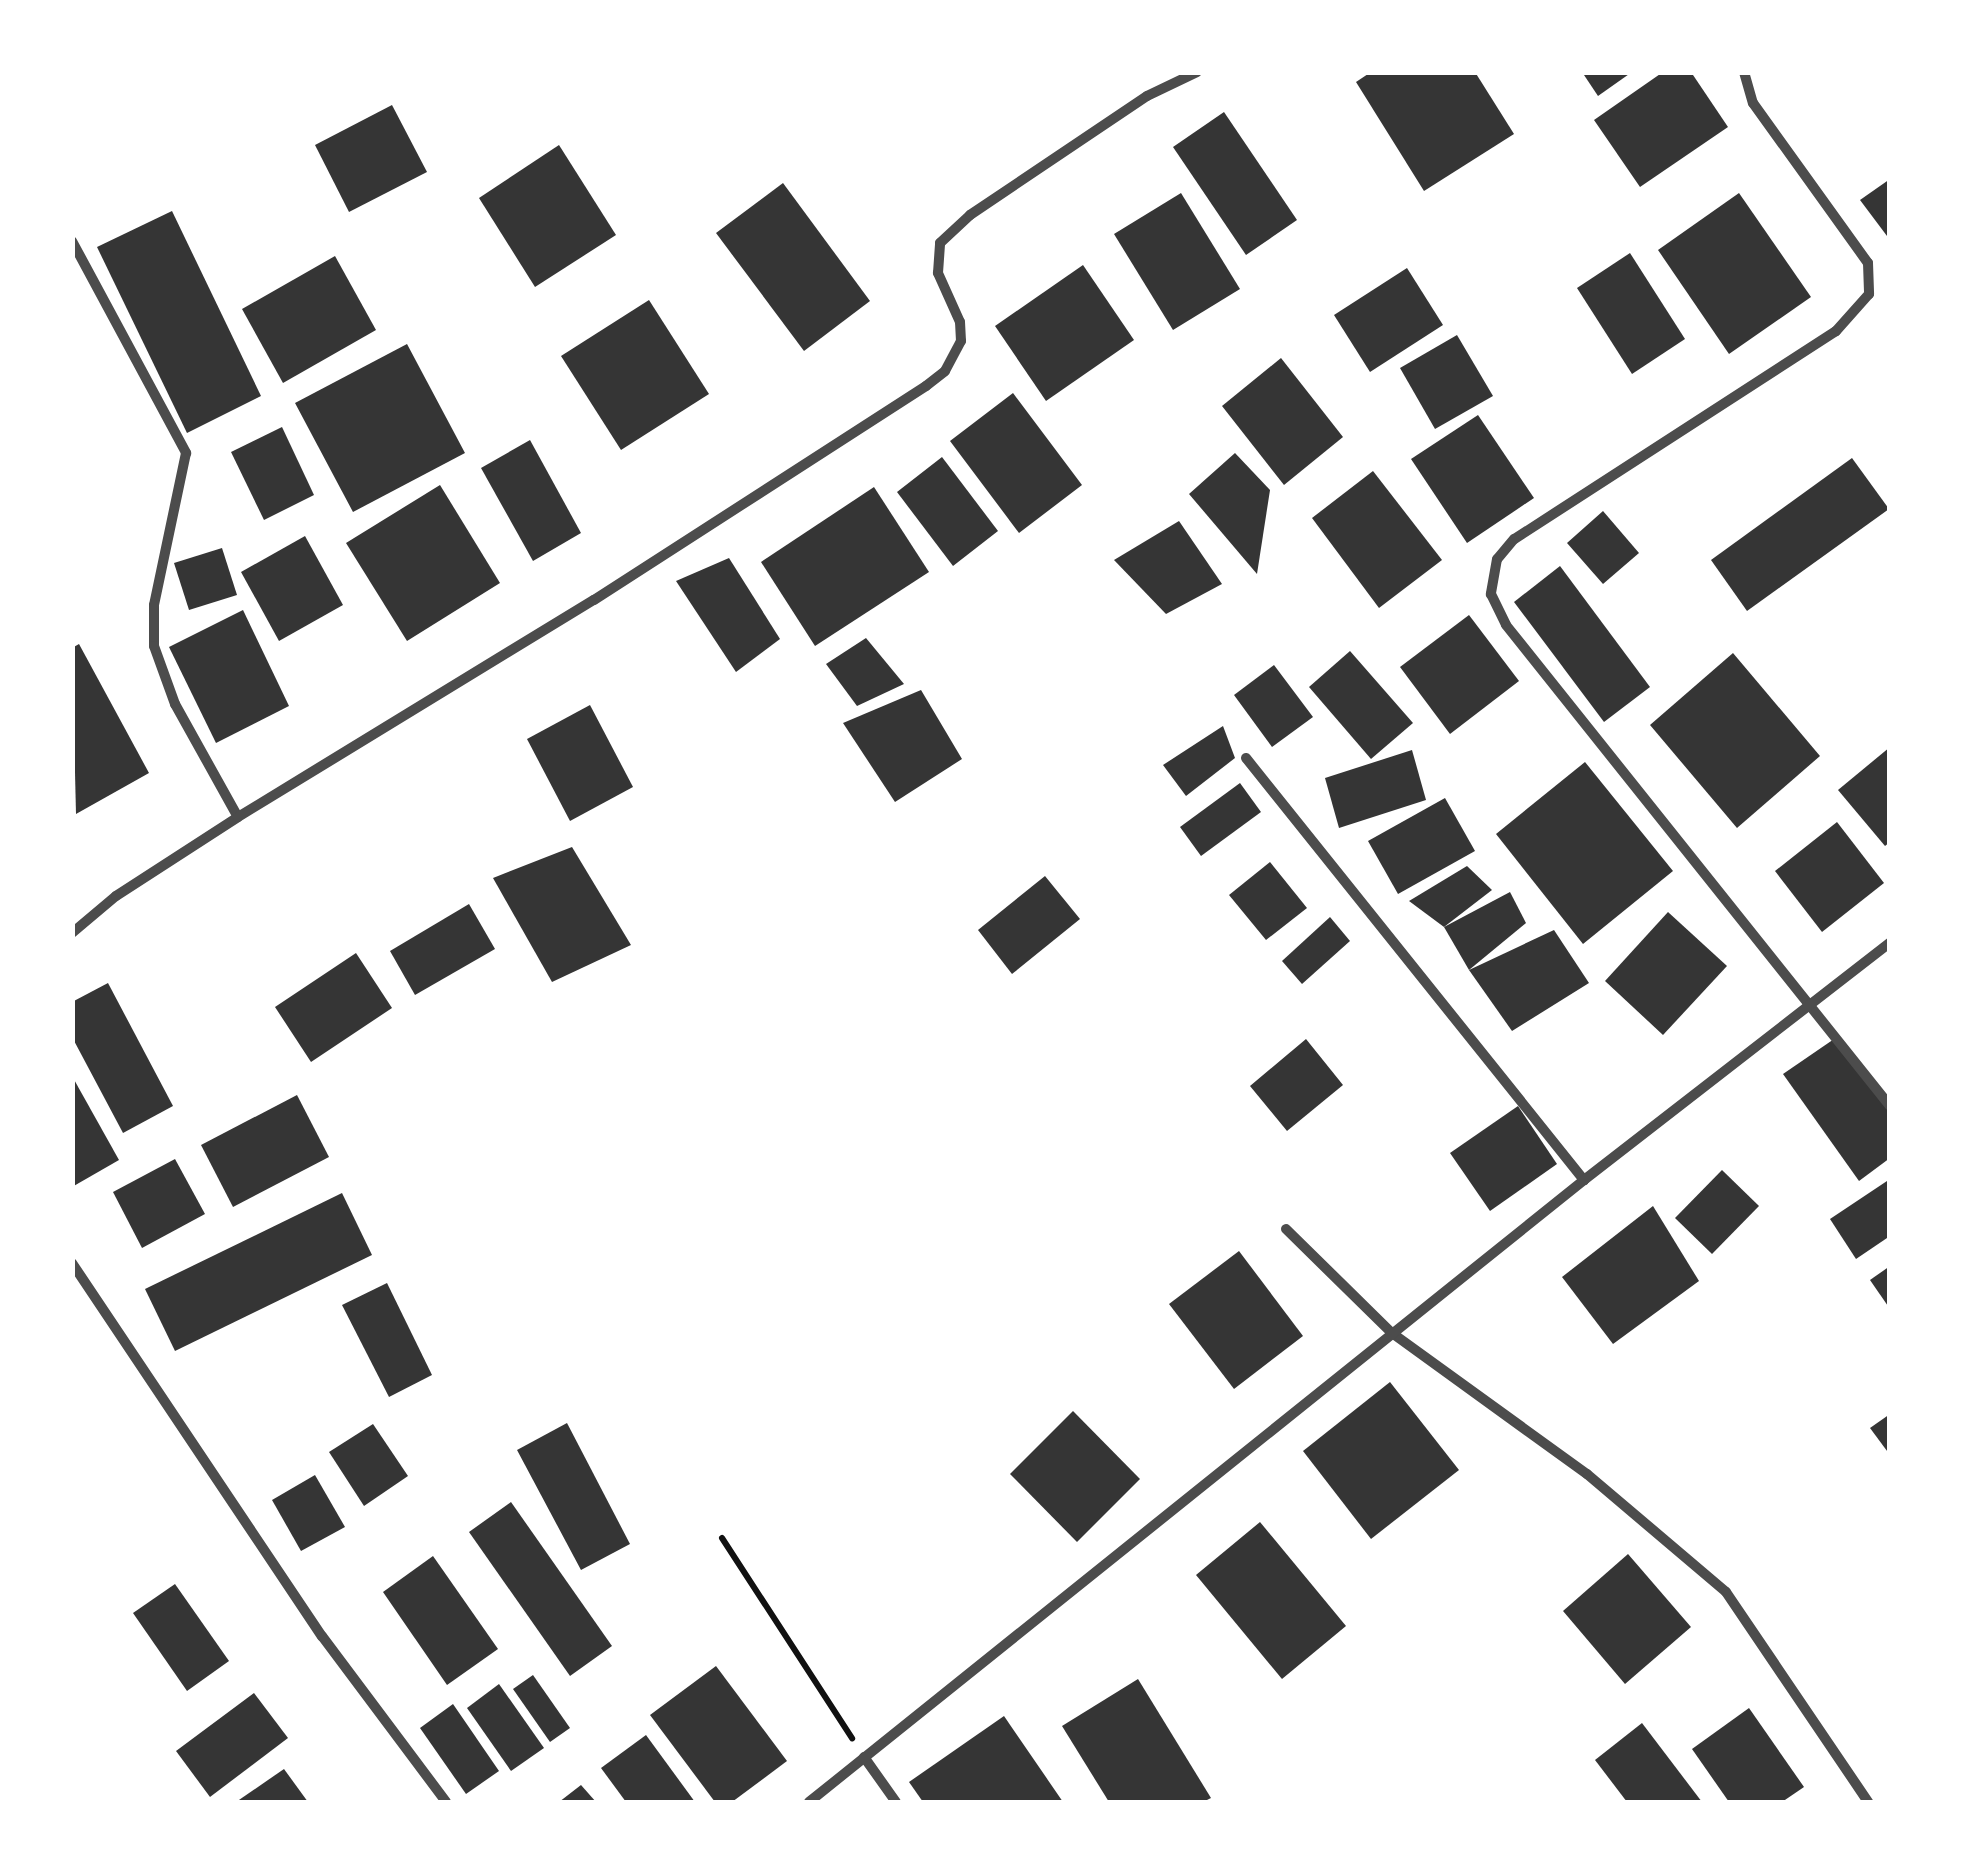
<!DOCTYPE html>
<style>
body{margin:0}
#map{position:relative;width:1962px;height:1875px;overflow:hidden;background:#fff;font-family:"Noto Sans",sans-serif}
div>[style]{position:absolute}
[style*='--x']{left:calc(var(--x)*1px);top:calc(var(--y)*1px);width:calc(var(--w)*1px);rotate:calc(var(--a)*1deg)}
.building>*{inset:0;background:#353535}
.path>*{height:6px;margin:-3px;padding:0 3px;transform-origin:3px;border-radius:3px;background:#111}
.minor>*{height:10px;margin:-5px;padding:0 5px;transform-origin:5px;border-radius:5px;background:#4c4c4c}
span{translate:-50% -50%;white-space:nowrap;text-align:center;line-height:1.15;-webkit-text-stroke:8px #fff;paint-order:stroke}
.frame{position:absolute;inset:0;border:75px solid #fff;pointer-events:none}
</style>
<div id="map">
<div class="building">
<div style="clip-path:polygon(1371px 72px,1475px 72px,1514px 134px,1424px 191px,1356px 82px)"></div>
<div style="clip-path:polygon(1582px 72px,1632px 72px,1598px 96px)"></div>
<div style="clip-path:polygon(1663px 72px,1691px 72px,1728px 127px,1640px 187px,1594px 120px)"></div>
<div style="clip-path:polygon(392px 105px,427px 172px,349px 212px,315px 145px)"></div>
<div style="clip-path:polygon(1224px 112px,1297px 220px,1246px 255px,1173px 147px)"></div>
<div style="clip-path:polygon(559px 145px,616px 235px,535px 287px,479px 198px)"></div>
<div style="clip-path:polygon(1890px 179px,1890px 240px,1860px 200px)"></div>
<div style="clip-path:polygon(783px 183px,870px 301px,804px 351px,716px 233px)"></div>
<div style="clip-path:polygon(1181px 193px,1240px 289px,1173px 330px,1114px 234px)"></div>
<div style="clip-path:polygon(1739px 193px,1811px 297px,1729px 354px,1658px 250px)"></div>
<div style="clip-path:polygon(172px 211px,261px 396px,187px 433px,97px 247px)"></div>
<div style="clip-path:polygon(1630px 253px,1685px 339px,1632px 374px,1577px 288px)"></div>
<div style="clip-path:polygon(335px 256px,376px 330px,283px 383px,242px 309px)"></div>
<div style="clip-path:polygon(1083px 265px,1134px 340px,1046px 401px,995px 326px)"></div>
<div style="clip-path:polygon(1407px 268px,1443px 325px,1370px 372px,1334px 315px)"></div>
<div style="clip-path:polygon(649px 300px,709px 394px,621px 450px,561px 356px)"></div>
<div style="clip-path:polygon(1457px 335px,1493px 396px,1435px 429px,1400px 368px)"></div>
<div style="clip-path:polygon(407px 344px,465px 453px,353px 512px,295px 403px)"></div>
<div style="clip-path:polygon(1281px 358px,1343px 437px,1284px 485px,1222px 406px)"></div>
<div style="clip-path:polygon(1013px 393px,1082px 485px,1019px 533px,950px 441px)"></div>
<div style="clip-path:polygon(1478px 415px,1534px 498px,1467px 543px,1411px 459px)"></div>
<div style="clip-path:polygon(282px 427px,314px 495px,264px 520px,231px 452px)"></div>
<div style="clip-path:polygon(530px 440px,581px 533px,533px 561px,481px 468px)"></div>
<div style="clip-path:polygon(1235px 453px,1270px 490px,1257px 574px,1189px 494px)"></div>
<div style="clip-path:polygon(942px 457px,998px 531px,953px 566px,897px 492px)"></div>
<div style="clip-path:polygon(1852px 458px,1889px 509px,1747px 611px,1711px 560px)"></div>
<div style="clip-path:polygon(1373px 471px,1442px 560px,1379px 608px,1312px 518px)"></div>
<div style="clip-path:polygon(440px 485px,500px 583px,407px 641px,346px 543px)"></div>
<div style="clip-path:polygon(874px 487px,929px 572px,815px 646px,761px 562px)"></div>
<div style="clip-path:polygon(1603px 511px,1639px 553px,1603px 584px,1567px 543px)"></div>
<div style="clip-path:polygon(1179px 521px,1222px 584px,1166px 614px,1114px 560px)"></div>
<div style="clip-path:polygon(305px 536px,343px 605px,279px 641px,241px 572px)"></div>
<div style="clip-path:polygon(222px 548px,237px 595px,189px 610px,174px 563px)"></div>
<div style="clip-path:polygon(729px 558px,780px 639px,736px 672px,676px 581px)"></div>
<div style="clip-path:polygon(1560px 566px,1650px 687px,1604px 722px,1514px 602px)"></div>
<div style="clip-path:polygon(243px 610px,289px 706px,216px 743px,169px 647px)"></div>
<div style="clip-path:polygon(1469px 615px,1519px 681px,1450px 734px,1400px 667px)"></div>
<div style="clip-path:polygon(866px 638px,904px 684px,857px 706px,826px 664px)"></div>
<div style="clip-path:polygon(79px 644px,149px 773px,76px 814px,72px 648px)"></div>
<div style="clip-path:polygon(1350px 651px,1413px 723px,1371px 759px,1309px 687px)"></div>
<div style="clip-path:polygon(1733px 653px,1820px 756px,1737px 828px,1650px 725px)"></div>
<div style="clip-path:polygon(1274px 665px,1313px 717px,1272px 747px,1234px 695px)"></div>
<div style="clip-path:polygon(921px 690px,962px 759px,895px 802px,843px 723px)"></div>
<div style="clip-path:polygon(590px 705px,633px 787px,570px 821px,527px 739px)"></div>
<div style="clip-path:polygon(1223px 726px,1235px 758px,1186px 796px,1163px 765px)"></div>
<div style="clip-path:polygon(1890px 747px,1890px 842px,1885px 846px,1838px 790px)"></div>
<div style="clip-path:polygon(1412px 750px,1426px 800px,1339px 828px,1325px 778px)"></div>
<div style="clip-path:polygon(1585px 762px,1673px 871px,1583px 944px,1496px 834px)"></div>
<div style="clip-path:polygon(1240px 783px,1261px 812px,1201px 856px,1180px 827px)"></div>
<div style="clip-path:polygon(1445px 798px,1475px 851px,1398px 894px,1368px 841px)"></div>
<div style="clip-path:polygon(1837px 822px,1884px 883px,1822px 932px,1775px 871px)"></div>
<div style="clip-path:polygon(572px 847px,631px 945px,552px 982px,493px 878px)"></div>
<div style="clip-path:polygon(1270px 862px,1307px 908px,1266px 940px,1229px 895px)"></div>
<div style="clip-path:polygon(1467px 866px,1492px 890px,1444px 927px,1409px 901px)"></div>
<div style="clip-path:polygon(1045px 876px,1080px 919px,1012px 974px,978px 930px)"></div>
<div style="clip-path:polygon(1510px 892px,1526px 923px,1469px 970px,1444px 927px)"></div>
<div style="clip-path:polygon(469px 904px,495px 949px,415px 995px,390px 951px)"></div>
<div style="clip-path:polygon(1668px 912px,1727px 966px,1663px 1035px,1605px 981px)"></div>
<div style="clip-path:polygon(1330px 917px,1350px 941px,1302px 984px,1282px 961px)"></div>
<div style="clip-path:polygon(1554px 930px,1589px 983px,1512px 1031px,1469px 970px)"></div>
<div style="clip-path:polygon(356px 953px,392px 1008px,311px 1062px,275px 1007px)"></div>
<div style="clip-path:polygon(108px 983px,173px 1106px,123px 1133px,72px 1037px,72px 1002px)"></div>
<div style="clip-path:polygon(1837px 1037px,1890px 1112px,1890px 1158px,1859px 1181px,1783px 1074px)"></div>
<div style="clip-path:polygon(1306px 1039px,1343px 1085px,1287px 1131px,1250px 1086px)"></div>
<div style="clip-path:polygon(72px 1076px,119px 1160px,72px 1187px)"></div>
<div style="clip-path:polygon(297px 1095px,329px 1157px,233px 1207px,201px 1145px)"></div>
<div style="clip-path:polygon(1518px 1106px,1557px 1164px,1490px 1211px,1450px 1153px)"></div>
<div style="clip-path:polygon(175px 1159px,205px 1214px,142px 1248px,113px 1192px)"></div>
<div style="clip-path:polygon(1722px 1170px,1759px 1206px,1712px 1254px,1675px 1218px)"></div>
<div style="clip-path:polygon(1890px 1179px,1890px 1236px,1856px 1259px,1830px 1219px)"></div>
<div style="clip-path:polygon(342px 1193px,372px 1255px,175px 1351px,145px 1289px)"></div>
<div style="clip-path:polygon(1653px 1206px,1699px 1281px,1613px 1344px,1562px 1277px)"></div>
<div style="clip-path:polygon(1239px 1251px,1303px 1336px,1234px 1389px,1169px 1304px)"></div>
<div style="clip-path:polygon(1890px 1266px,1890px 1309px,1870px 1280px)"></div>
<div style="clip-path:polygon(387px 1283px,432px 1375px,389px 1397px,342px 1305px)"></div>
<div style="clip-path:polygon(1390px 1382px,1459px 1470px,1371px 1539px,1303px 1451px)"></div>
<div style="clip-path:polygon(1073px 1411px,1140px 1479px,1077px 1542px,1010px 1474px)"></div>
<div style="clip-path:polygon(1890px 1414px,1890px 1455px,1870px 1428px)"></div>
<div style="clip-path:polygon(567px 1423px,630px 1544px,581px 1570px,517px 1450px)"></div>
<div style="clip-path:polygon(373px 1424px,408px 1476px,364px 1506px,329px 1452px)"></div>
<div style="clip-path:polygon(315px 1475px,345px 1527px,301px 1551px,272px 1500px)"></div>
<div style="clip-path:polygon(511px 1502px,612px 1646px,570px 1676px,469px 1532px)"></div>
<div style="clip-path:polygon(1260px 1522px,1346px 1626px,1282px 1679px,1196px 1575px)"></div>
<div style="clip-path:polygon(1628px 1554px,1691px 1627px,1625px 1684px,1563px 1611px)"></div>
<div style="clip-path:polygon(433px 1556px,498px 1649px,447px 1685px,383px 1592px)"></div>
<div style="clip-path:polygon(175px 1584px,229px 1661px,187px 1691px,133px 1613px)"></div>
<div style="clip-path:polygon(716px 1666px,787px 1761px,732px 1802px,715px 1802px,650px 1715px)"></div>
<div style="clip-path:polygon(533px 1675px,570px 1728px,550px 1742px,513px 1689px)"></div>
<div style="clip-path:polygon(1138px 1679px,1211px 1798px,1203px 1802px,1109px 1802px,1062px 1726px)"></div>
<div style="clip-path:polygon(499px 1684px,544px 1748px,511px 1771px,467px 1708px)"></div>
<div style="clip-path:polygon(254px 1693px,288px 1738px,210px 1797px,176px 1751px)"></div>
<div style="clip-path:polygon(453px 1704px,499px 1771px,466px 1794px,420px 1728px)"></div>
<div style="clip-path:polygon(1749px 1708px,1804px 1787px,1782px 1802px,1729px 1802px,1692px 1749px)"></div>
<div style="clip-path:polygon(1004px 1716px,1063px 1802px,923px 1802px,909px 1782px)"></div>
<div style="clip-path:polygon(1642px 1723px,1702px 1802px,1627px 1802px,1595px 1760px)"></div>
<div style="clip-path:polygon(646px 1735px,695px 1802px,626px 1802px,601px 1768px)"></div>
<div style="clip-path:polygon(284px 1769px,308px 1802px,236px 1802px)"></div>
<div style="clip-path:polygon(581px 1785px,596px 1802px,559px 1802px)"></div>
</div>
<div class="path">
<div style="--x:722;--y:1538;--w:239;--a:57"></div>
</div>
<div class="minor">
<div style="--x:1744;--y:72;--w:32;--a:74"></div>
<div style="--x:1753;--y:103;--w:197;--a:54.3"></div>
<div style="--x:1868;--y:263;--w:31;--a:88"></div>
<div style="--x:1869;--y:294;--w:50;--a:131.7"></div>
<div style="--x:1836;--y:331;--w:383;--a:147.1"></div>
<div style="--x:1514;--y:539;--w:26;--a:130"></div>
<div style="--x:1497;--y:559;--w:36;--a:100"></div>
<div style="--x:1491;--y:594;--w:34;--a:64"></div>
<div style="--x:1506;--y:625;--w:615;--a:51.4"></div>
<div style="--x:72;--y:241;--w:241;--a:61.7"></div>
<div style="--x:186;--y:453;--w:155;--a:101.9"></div>
<div style="--x:154;--y:605;--w:41;--a:90"></div>
<div style="--x:154;--y:646;--w:62;--a:70.1"></div>
<div style="--x:175;--y:704;--w:129;--a:60.9"></div>
<div style="--x:1246;--y:758;--w:541;--a:51.31"></div>
<div style="--x:72;--y:933;--w:57;--a:-40.1"></div>
<div style="--x:116;--y:896;--w:145;--a:-32.9"></div>
<div style="--x:238;--y:817;--w:417;--a:-31.4"></div>
<div style="--x:594;--y:600;--w:395;--a:-32.8"></div>
<div style="--x:926;--y:386;--w:24;--a:-38"></div>
<div style="--x:945;--y:371;--w:34;--a:-62"></div>
<div style="--x:961;--y:341;--w:19;--a:-93"></div>
<div style="--x:960;--y:322;--w:54;--a:-114.2"></div>
<div style="--x:938;--y:273;--w:30;--a:-86"></div>
<div style="--x:940;--y:243;--w:41;--a:-43"></div>
<div style="--x:970;--y:215;--w:213;--a:-33.9"></div>
<div style="--x:1147;--y:96;--w:55;--a:-25.6"></div>
<div style="--x:1286;--y:1229;--w:148;--a:44.5"></div>
<div style="--x:1392;--y:1333;--w:241;--a:35.9"></div>
<div style="--x:1587;--y:1474;--w:182;--a:40.3"></div>
<div style="--x:1726;--y:1592;--w:254;--a:55.9"></div>
<div style="--x:72;--y:1263;--w:449;--a:56.2"></div>
<div style="--x:322;--y:1636;--w:207;--a:53.2"></div>
<div style="--x:864;--y:1757;--w:55;--a:54.6"></div>
<div style="--x:809;--y:1802;--w:994;--a:-38.75"></div>
<div style="--x:1584;--y:1180;--w:387;--a:-37.8"></div>
</div>
<div class="frame"></div>
</div>
